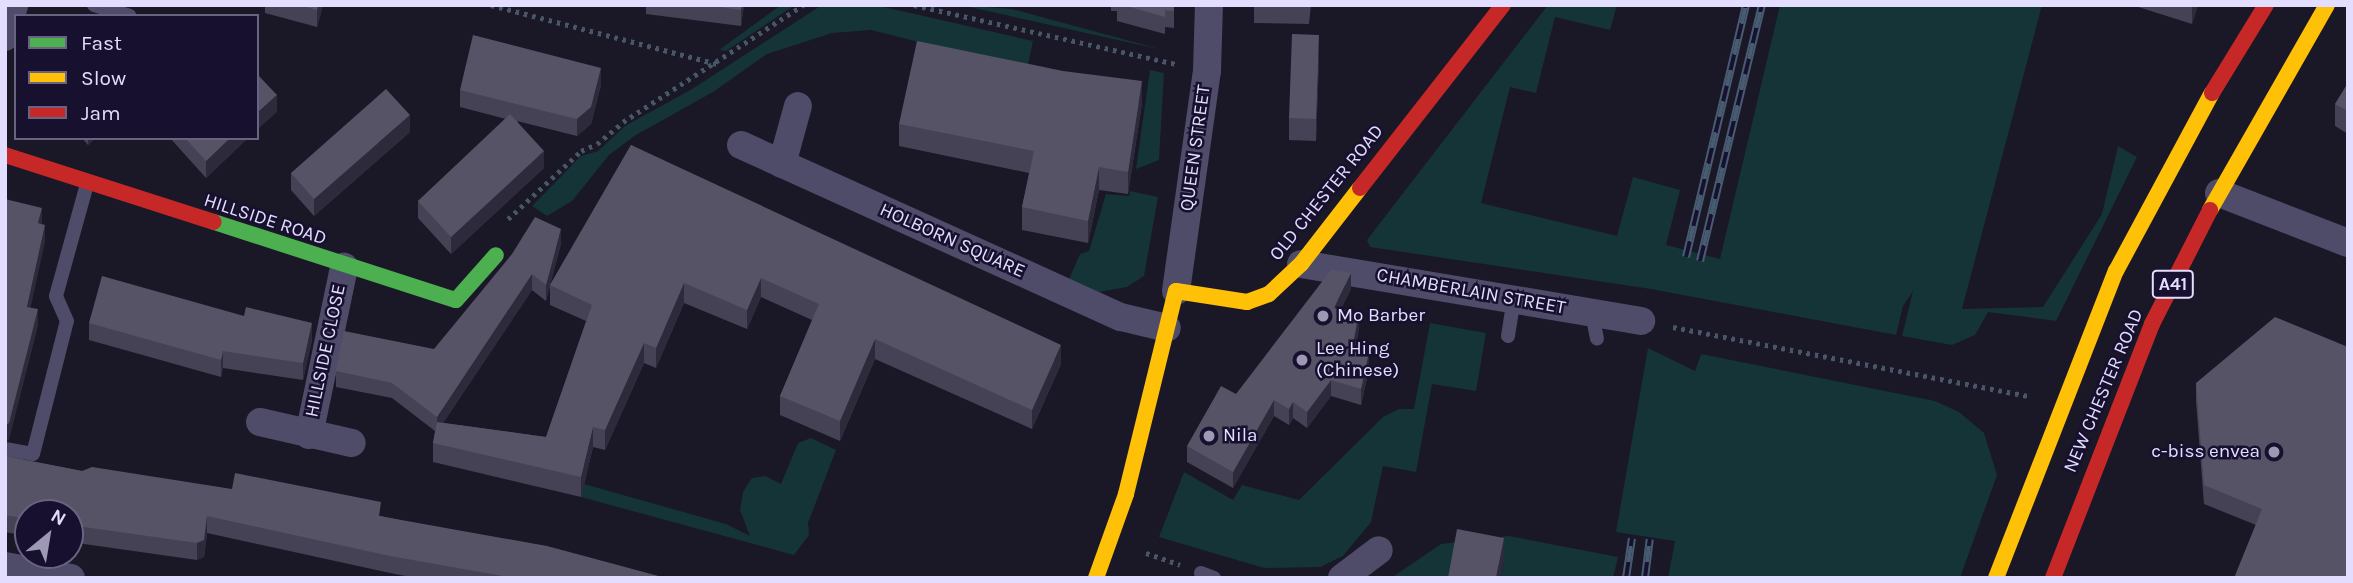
<!DOCTYPE html>
<style>
body{margin:0}
#map{position:relative;width:2353px;height:583px;overflow:hidden;background:#1a1727;font-family:Karla,sans-serif}
div>[style]{position:absolute}
[style*='--x']{left:calc(var(--x)*1px);top:calc(var(--y)*1px);width:calc(var(--w)*1px);rotate:calc(var(--a)*1deg)}
.green>*{inset:0;background:#143437}
.path>*{height:4.5px;margin-top:-2.25px;transform-origin:0;background:repeating-linear-gradient(90deg,#485768 0 3.5px,transparent 0 8.5px)}
.lane>*{height:14px;margin:-7px;padding:0 7px;transform-origin:7px;border-radius:7px;background:#4e4c68}
.street>*{height:28px;margin:-14px;padding:0 14px;transform-origin:14px;border-radius:14px;background:#4e4c68}
.fast>*{height:16px;margin:-8px;padding:0 8px;transform-origin:8px;border-radius:8px;background:#4caf50}
.slow>*{height:16px;margin:-8px;padding:0 8px;transform-origin:8px;border-radius:8px;background:#ffc107}
.jam>*{height:16px;margin:-8px;padding:0 8px;transform-origin:8px;border-radius:8px;background:#c62828}
.rail>*{height:8px;margin-top:-4px;transform-origin:0;background:repeating-linear-gradient(90deg,#17102e 0 16px,#485c71 0 32px);box-sizing:border-box;border-block:2px solid #485c71}
.wall>*{inset:0;background:#464255}
.shaded-wall>*{inset:0;background:#2d2a3b}
.building>*{inset:0;background:#575367}
.dots>*{width:19px;height:19px;translate:-50% -50%;box-sizing:border-box;border:4px solid #17102e;border-radius:50%}
span{translate:-50% -50%;white-space:nowrap;text-align:center;line-height:1.15;-webkit-text-stroke:5px #17102e;paint-order:stroke}
.shield-label span{padding:2px 5px;background:#17102e;border:2px solid;border-radius:5px;-webkit-text-stroke-width:0}
.shield-label{font-size:18px;color:#e3deff;font-weight:700}
.street-label{font-size:19px;color:#e3deff}
.poi-label{font-size:19px;color:#e3deff}
.left{translate:0 -50%;text-align:left}
.right{translate:-100% -50%;text-align:right}
.frame{position:absolute;inset:0;border:7px solid #e3deff;pointer-events:none}
.legend{position:absolute;left:14px;top:14px;width:245px;height:126px;box-sizing:border-box;background:#17102e;border:2px solid #696282;margin:0;padding:9px 12px;list-style:none;font-size:21px;color:#e3deff}
.legend li{display:flex;align-items:center;gap:14px;height:35px}
.legend b{width:35px;border:2px solid #696282}
.north{position:absolute;left:14px;top:499px;width:70px;height:70px;box-sizing:border-box;background:#17102e;border:2px solid #696282;border-radius:50%;rotate:30deg;font-size:19px;font-weight:700;line-height:28px;text-align:center;color:#e3deff}
.north::after{content:'';display:block;margin:auto;width:24px;height:32px;background:#9d98b3;clip-path:polygon(50% 0,100% 100%,50% 72%,0 100%)}
</style>
<div id="map">
<div class="green">
<div style="clip-path:polygon(781px 5px,795px 5px,726px 51px,719px 50px)"></div>
<div style="clip-path:polygon(822px 5px,875px 5px,1033px 41px,1027px 69px,871px 30px,832px 33px,767px 54px,713px 92px,636px 135px,609px 155px,572px 201px,547px 216px,532px 206px,581px 156px,598px 151px,625px 126px,692px 89px)"></div>
<div style="clip-path:polygon(960px 5px,1012px 9px,1163px 50px)"></div>
<div style="clip-path:polygon(1548px 5px,1617px 5px,1610px 30px,1555px 17px,1536px 93px,1510px 87px,1481px 203px,1617px 236px,1633px 177px,1680px 190px,1666px 245px,1720px 259px,1780px 5px,2042px 5px,1962px 309px,2043px 307px,2102px 214px,2118px 146px,2137px 157px,2056px 321px,1988px 312px,1975px 335px,1952px 345px,1902px 336px,1913px 291px,1903px 306px,1896px 335px,1651px 289px,1370px 247px,1367px 240px)"></div>
<div style="clip-path:polygon(1150px 70px,1164px 73px,1159px 160px,1136px 169px)"></div>
<div style="clip-path:polygon(1130px 191px,1158px 197px,1144px 276px,1127px 287px,1099px 292px,1069px 279px,1080px 254px,1089px 251px,1106px 194px,1129px 196px)"></div>
<div style="clip-path:polygon(1430px 323px,1486px 333px,1476px 391px,1432px 384px,1416px 472px,1383px 466px,1371px 522px,1343px 556px,1320px 567px,1264px 568px,1159px 537px,1184px 472px,1233px 500px,1242px 485px,1299px 500px,1383px 417px,1399px 409px,1414px 409px)"></div>
<div style="clip-path:polygon(1648px 348px,1695px 371px,1701px 354px,1935px 401px,1959px 412px,1984px 433px,1997px 475px,1960px 578px,1668px 578px,1675px 541px,1616px 532px)"></div>
<div style="clip-path:polygon(811px 438px,836px 450px,808px 523px,809px 535px,794px 555px,581px 497px,584px 484px,726px 524px,750px 536px,740px 510px,743px 492px,752px 478px,765px 476px,781px 484px,798px 443px)"></div>
<div style="clip-path:polygon(1509px 536px,1618px 557px,1613px 578px,1501px 578px,1504px 561px,1452px 578px,1391px 578px,1441px 544px)"></div>
</div>
<div class="path">
<div style="--x:491;--y:5;--w:235;--a:14.6"></div>
<div style="--x:914;--y:5;--w:268;--a:12.7"></div>
<div style="--x:508;--y:219;--w:100;--a:-43"></div>
<div style="--x:581;--y:151;--w:17;--a:-24"></div>
<div style="--x:597;--y:144;--w:34;--a:-40"></div>
<div style="--x:623;--y:122;--w:215;--a:-33"></div>
<div style="--x:1673;--y:327;--w:363;--a:11"></div>
<div style="--x:1146;--y:553;--w:36;--a:19"></div>
</div>
<div class="lane">
<div style="--x:94;--y:5;--w:37;--a:17"></div>
<div style="--x:1592;--y:313;--w:26;--a:79"></div>
<div style="--x:1508;--y:336;--w:36;--a:-81"></div>
<div style="--x:5;--y:449;--w:28;--a:10"></div>
<div style="--x:33;--y:454;--w:137;--a:-75.7"></div>
<div style="--x:67;--y:321;--w:27;--a:-114"></div>
<div style="--x:56;--y:296;--w:116;--a:-74.5"></div>
<div style="--x:1201;--y:573;--w:14;--a:21"></div>
</div>
<div class="street">
<div style="--x:5;--y:37;--w:33;--a:-74"></div>
<div style="--x:741;--y:145;--w:417;--a:24.4"></div>
<div style="--x:1121;--y:317;--w:47;--a:13.4"></div>
<div style="--x:782;--y:164;--w:60;--a:-74.6"></div>
<div style="--x:2219;--y:193;--w:138;--a:21.2"></div>
<div style="--x:1301;--y:264;--w:345;--a:9.5"></div>
<div style="--x:1176;--y:291;--w:222;--a:-82"></div>
<div style="--x:1207;--y:71;--w:66;--a:-88.3"></div>
<div style="--x:260;--y:422;--w:94;--a:12.9"></div>
<div style="--x:309;--y:435;--w:172;--a:-78.2"></div>
<div style="--x:5;--y:566;--w:67;--a:10.3"></div>
<div style="--x:1342;--y:578;--w:46;--a:-37.1"></div>
</div>
<div class="fast">
<div style="--x:214;--y:222;--w:254;--a:17.9"></div>
<div style="--x:456;--y:300;--w:60;--a:-48.4"></div>
</div>
<div class="slow">
<div style="--x:2210;--y:210;--w:236;--a:-60.3"></div>
<div style="--x:1096;--y:578;--w:89;--a:-70.3"></div>
<div style="--x:1126;--y:494;--w:209;--a:-76.2"></div>
<div style="--x:1176;--y:291;--w:72;--a:8.8"></div>
<div style="--x:1247;--y:302;--w:23;--a:-20"></div>
<div style="--x:1269;--y:294;--w:44;--a:-43.2"></div>
<div style="--x:1301;--y:264;--w:96;--a:-52.2"></div>
<div style="--x:1996;--y:578;--w:330;--a:-68.7"></div>
<div style="--x:2116;--y:271;--w:202;--a:-61.7"></div>
</div>
<div class="jam">
<div style="--x:2212;--y:93;--w:103;--a:-58.5"></div>
<div style="--x:5;--y:155;--w:219;--a:17.8"></div>
<div style="--x:1360;--y:188;--w:232;--a:-52"></div>
<div style="--x:2053;--y:578;--w:273;--a:-68.7"></div>
<div style="--x:2152;--y:324;--w:128;--a:-63"></div>
</div>
<div class="rail">
<div style="--x:1686;--y:257;--w:259;--a:-76.6"></div>
<div style="--x:1700;--y:261;--w:263;--a:-76.4"></div>
<div style="--x:1626;--y:578;--w:40;--a:-81.5"></div>
<div style="--x:1645;--y:578;--w:39;--a:-83"></div>
</div>
<div class="wall">
<div style="clip-path:polygon(265px 5px,323px 5px,317px 27px,265px 13px)"></div>
<div style="clip-path:polygon(646px 5px,744px 5px,741px 26px,646px 14px)"></div>
<div style="clip-path:polygon(1111px 5px,1174px 5px,1174px 28px,1165px 27px,1165px 34px,1117px 21px,1117px 11px,1111px 11px)"></div>
<div style="clip-path:polygon(1254px 5px,1311px 5px,1309px 24px,1254px 23px)"></div>
<div style="clip-path:polygon(2132px 5px,2198px 5px,2192px 24px)"></div>
<div style="clip-path:polygon(1319px 58px,1316px 141px,1289px 140px,1289px 118px)"></div>
<div style="clip-path:polygon(2348px 83px,2348px 134px,2335px 126px,2335px 104px)"></div>
<div style="clip-path:polygon(601px 85px,591px 124px,577px 136px,517px 121px,544px 168px,451px 254px,418px 218px,418px 201px,506px 119px,460px 107px,460px 90px)"></div>
<div style="clip-path:polygon(1142px 103px,1128px 194px,1099px 190px,1088px 243px,1022px 230px,1022px 207px,1029px 173px,899px 146px,899px 124px)"></div>
<div style="clip-path:polygon(410px 132px,314px 216px,291px 190px,291px 173px)"></div>
<div style="clip-path:polygon(82px 138px,95px 138px,88px 145px)"></div>
<div style="clip-path:polygon(170px 138px,248px 138px,206px 178px)"></div>
<div style="clip-path:polygon(evenodd,631px 145px,1061px 364px,1032px 429px,875px 359px,840px 441px,780px 415px,780px 396px,812px 320px,761px 297px,747px 329px,684px 303px,656px 368px,644px 363px,605px 450px,593px 447px,581px 497px,433px 462px,433px 443px,435px 431px,392px 398px,336px 387px,336px 371px,434px 349px,561px 244px,550px 285px,631px 145px,550px 286px,550px 305px,586px 321px,546px 437px,443px 423px,532px 290px,546px 301px,550px 286px)"></div>
<div style="clip-path:polygon(1351px 289px,1341px 309px,1359px 329px,1355px 350px,1369px 369px,1361px 405px,1331px 396px,1307px 428px,1293px 418px,1289px 425px,1274px 416px,1233px 488px,1187px 462px,1187px 446px,1236px 394px)"></div>
<div style="clip-path:polygon(89px 323px,312px 340px,303px 380px,223px 368px,221px 377px,89px 340px)"></div>
<div style="clip-path:polygon(2348px 347px,2256px 525px,2204px 504px,2196px 401px,2196px 383px)"></div>
<div style="clip-path:polygon(5px 456px,82px 471px,381px 516px,666px 578px,416px 578px,390px 573px,207px 533px,204px 557px,197px 560px,70px 542px,70px 513px,28px 513px,28px 536px,5px 532px)"></div>
</div>
<div class="shaded-wall">
<div style="clip-path:polygon(318px 5px,323px 5px,317px 27px,317px 10px)"></div>
<div style="clip-path:polygon(742px 5px,744px 5px,741px 26px,741px 10px)"></div>
<div style="clip-path:polygon(2192px 5px,2198px 5px,2192px 24px)"></div>
<div style="clip-path:polygon(1319px 35px,1319px 58px,1316px 141px,1316px 119px)"></div>
<div style="clip-path:polygon(601px 68px,601px 85px,591px 124px,577px 136px,577px 119px)"></div>
<div style="clip-path:polygon(1142px 81px,1142px 103px,1128px 194px,1128px 172px)"></div>
<div style="clip-path:polygon(277px 95px,277px 112px,257px 130px,257px 113px)"></div>
<div style="clip-path:polygon(410px 115px,410px 132px,314px 216px,314px 199px)"></div>
<div style="clip-path:polygon(88px 138px,95px 138px,88px 145px)"></div>
<div style="clip-path:polygon(230px 138px,248px 138px,206px 178px,206px 161px)"></div>
<div style="clip-path:polygon(544px 151px,544px 168px,451px 254px,451px 237px)"></div>
<div style="clip-path:polygon(1099px 167px,1099px 190px,1088px 243px,1088px 221px)"></div>
<div style="clip-path:polygon(42px 208px,42px 225px,38px 223px)"></div>
<div style="clip-path:polygon(45px 225px,45px 242px,27px 324px,27px 307px)"></div>
<div style="clip-path:polygon(561px 229px,561px 244px,546px 301px,546px 285px)"></div>
<div style="clip-path:polygon(1351px 273px,1351px 289px,1334px 323px,1334px 308px)"></div>
<div style="clip-path:polygon(532px 274px,532px 290px,437px 432px,437px 417px)"></div>
<div style="clip-path:polygon(761px 278px,761px 297px,747px 329px,747px 310px)"></div>
<div style="clip-path:polygon(684px 283px,684px 303px,656px 368px,656px 348px)"></div>
<div style="clip-path:polygon(38px 309px,38px 326px,9px 440px,5px 442px,5px 425px)"></div>
<div style="clip-path:polygon(1359px 313px,1359px 329px,1352px 365px,1352px 349px)"></div>
<div style="clip-path:polygon(312px 323px,312px 340px,303px 380px,303px 363px)"></div>
<div style="clip-path:polygon(875px 339px,875px 359px,840px 441px,840px 421px)"></div>
<div style="clip-path:polygon(644px 343px,644px 363px,605px 450px,605px 430px)"></div>
<div style="clip-path:polygon(1061px 345px,1061px 364px,1032px 429px,1032px 410px)"></div>
<div style="clip-path:polygon(223px 351px,223px 368px,221px 377px,221px 360px)"></div>
<div style="clip-path:polygon(1369px 353px,1369px 369px,1361px 405px,1361px 389px)"></div>
<div style="clip-path:polygon(1331px 380px,1331px 396px,1307px 428px,1307px 412px)"></div>
<div style="clip-path:polygon(1274px 400px,1274px 416px,1233px 488px,1233px 472px)"></div>
<div style="clip-path:polygon(1293px 402px,1293px 418px,1289px 425px,1289px 409px)"></div>
<div style="clip-path:polygon(593px 427px,593px 447px,581px 497px,581px 477px)"></div>
<div style="clip-path:polygon(207px 516px,207px 533px,204px 557px,197px 560px,197px 543px)"></div>
<div style="clip-path:polygon(1504px 538px,1504px 561px,1501px 578px,1496px 578px)"></div>
</div>
<div class="building">
<div style="clip-path:polygon(299px 5px,318px 5px,317px 10px)"></div>
<div style="clip-path:polygon(707px 5px,742px 5px,741px 10px)"></div>
<div style="clip-path:polygon(1123px 5px,1174px 5px,1174px 11px,1165px 10px,1165px 17px)"></div>
<div style="clip-path:polygon(1292px 34px,1319px 35px,1316px 119px,1289px 118px)"></div>
<div style="clip-path:polygon(473px 35px,601px 68px,591px 107px,577px 119px,460px 90px)"></div>
<div style="clip-path:polygon(917px 41px,1063px 71px,1142px 81px,1128px 172px,1099px 167px,1088px 221px,1022px 207px,1034px 151px,899px 124px)"></div>
<div style="clip-path:polygon(257px 74px,277px 95px,257px 113px)"></div>
<div style="clip-path:polygon(2348px 83px,2348px 111px,2335px 104px)"></div>
<div style="clip-path:polygon(386px 89px,410px 115px,314px 199px,291px 173px)"></div>
<div style="clip-path:polygon(510px 114px,544px 151px,451px 237px,418px 201px)"></div>
<div style="clip-path:polygon(185px 138px,230px 138px,206px 161px)"></div>
<div style="clip-path:polygon(631px 145px,1061px 345px,1032px 410px,875px 339px,840px 421px,780px 396px,819px 304px,761px 278px,747px 310px,684px 283px,656px 348px,644px 343px,605px 430px,593px 427px,581px 477px,433px 443px,437px 422px,546px 437px,592px 305px,550px 285px)"></div>
<div style="clip-path:polygon(5px 199px,42px 208px,38px 223px,45px 225px,27px 307px,38px 309px,9px 423px,5px 425px)"></div>
<div style="clip-path:polygon(535px 217px,561px 229px,546px 285px,532px 274px,437px 417px,392px 383px,336px 371px,344px 331px,434px 349px,512px 254px)"></div>
<div style="clip-path:polygon(1331px 270px,1351px 273px,1334px 308px,1359px 313px,1352px 349px,1369px 353px,1361px 389px,1331px 380px,1307px 412px,1293px 402px,1289px 409px,1274px 400px,1233px 472px,1187px 446px,1221px 386px,1236px 394px)"></div>
<div style="clip-path:polygon(102px 276px,244px 316px,246px 307px,312px 323px,303px 363px,223px 351px,221px 360px,89px 323px)"></div>
<div style="clip-path:polygon(2275px 317px,2348px 347px,2348px 578px,2234px 578px,2262px 509px,2204px 485px,2196px 383px)"></div>
<div style="clip-path:polygon(5px 456px,82px 471px,92px 467px,232px 489px,235px 473px,381px 502px,379px 516px,547px 546px,666px 578px,514px 578px,390px 556px,207px 516px,204px 540px,197px 543px,70px 525px,70px 513px,28px 513px,28px 519px,5px 515px)"></div>
<div style="clip-path:polygon(1457px 529px,1504px 538px,1496px 578px,1448px 578px)"></div>
</div>
<div class="dots">
<div style="left:1323px;top:316px;background:#9d98b3"></div>
<div style="left:1302px;top:360px;background:#9d98b3"></div>
<div style="left:1209px;top:436px;background:#9d98b3"></div>
<div style="left:2274px;top:452px;background:#9d98b3"></div>
</div>
<div class="shield-label">
<span style="left:2173px;top:284px">A41</span>
</div>
<div class="street-label">
<span style="left:1196px;top:148px;rotate:-82deg">QUEEN STREET</span>
<span style="left:1327px;top:193px;rotate:-51deg">OLD CHESTER ROAD</span>
<span style="left:265px;top:220px;rotate:18deg">HILLSIDE ROAD</span>
<span style="left:952px;top:241px;rotate:24deg">HOLBORN SQUARE</span>
<span style="left:1471px;top:292px;rotate:10deg">CHAMBERLAIN STREET</span>
<span style="left:326px;top:351px;rotate:-78deg">HILLSIDE CLOSE</span>
<span style="left:2104px;top:391px;rotate:-67deg">NEW CHESTER ROAD</span>
</div>
<div class="poi-label">
<span class="left" style="left:1337px;top:316px">Mo Barber</span>
<span class="left" style="left:1316px;top:360px">Lee Hing<br>(Chinese)</span>
<span class="left" style="left:1223px;top:436px">Nila</span>
<span class="right" style="left:2260px;top:452px">c-biss envea</span>
</div>
<div class="frame"></div>
<ul class="legend">
<li><b style="height:9px;background:#4caf50"></b>Fast</li>
<li><b style="height:9px;background:#ffc107"></b>Slow</li>
<li><b style="height:9px;background:#c62828"></b>Jam</li>
</ul>
<div class="north">N</div>
</div>
